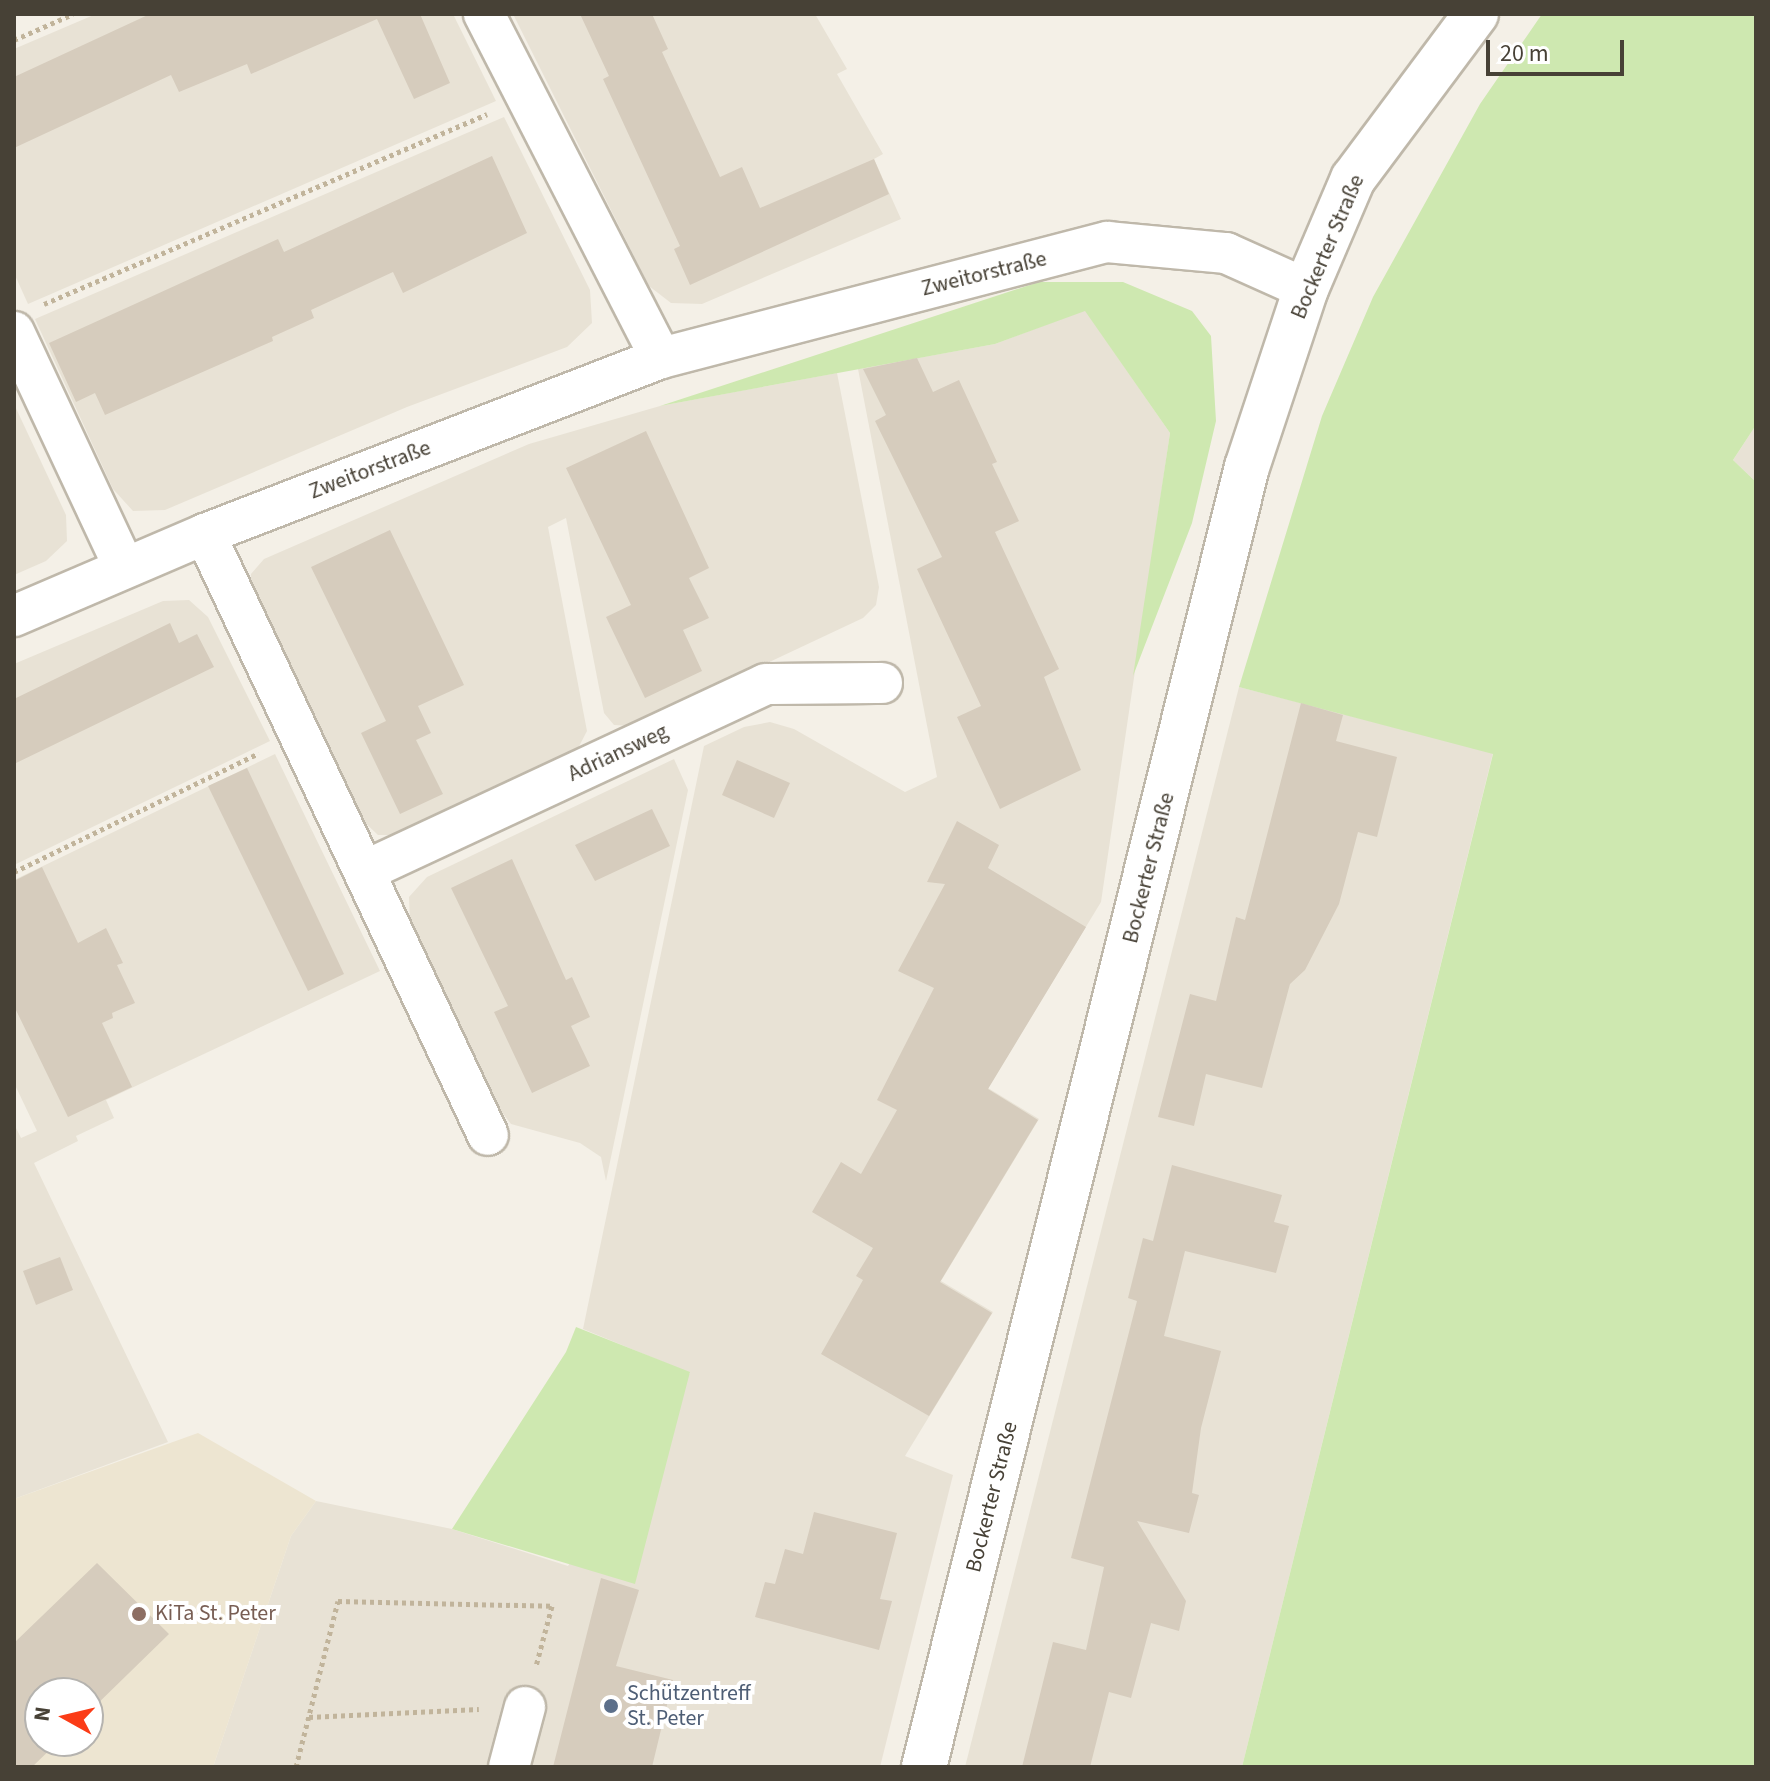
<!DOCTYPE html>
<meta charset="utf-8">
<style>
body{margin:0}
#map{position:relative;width:1770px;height:1781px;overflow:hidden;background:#f4f0e7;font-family:"Source Sans 3",sans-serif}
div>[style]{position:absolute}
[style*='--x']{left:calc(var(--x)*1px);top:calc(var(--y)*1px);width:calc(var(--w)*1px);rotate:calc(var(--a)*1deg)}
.residential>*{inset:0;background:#e8e2d5}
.education>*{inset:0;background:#ede5d1}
.green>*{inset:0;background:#cee8b0}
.building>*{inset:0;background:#d6ccbd}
.path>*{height:5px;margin-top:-2.5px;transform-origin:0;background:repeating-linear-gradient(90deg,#c1b49b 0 4px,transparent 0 8px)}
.roads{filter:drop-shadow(2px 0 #bfb8aa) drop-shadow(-2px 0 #bfb8aa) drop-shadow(0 2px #bfb8aa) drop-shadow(0 -2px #bfb8aa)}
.minor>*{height:40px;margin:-20px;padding:0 20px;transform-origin:20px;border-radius:20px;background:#fff}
.tertiary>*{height:44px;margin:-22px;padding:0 22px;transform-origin:22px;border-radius:22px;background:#fff}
.dots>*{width:22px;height:22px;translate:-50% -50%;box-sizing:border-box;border:4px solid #fff;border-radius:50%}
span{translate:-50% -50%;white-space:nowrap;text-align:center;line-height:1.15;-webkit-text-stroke:8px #fff;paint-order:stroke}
.street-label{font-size:22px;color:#474136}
.education-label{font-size:22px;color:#785e54}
.left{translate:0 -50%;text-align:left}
.service-label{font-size:22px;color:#4e5e75}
.frame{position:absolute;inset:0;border:16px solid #474136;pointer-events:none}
.north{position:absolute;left:24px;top:1677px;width:80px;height:80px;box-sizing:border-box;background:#fff;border:2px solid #b5b3af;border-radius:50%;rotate:278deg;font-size:22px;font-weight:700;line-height:32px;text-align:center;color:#474136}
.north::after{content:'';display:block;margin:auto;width:28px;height:36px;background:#fb3c17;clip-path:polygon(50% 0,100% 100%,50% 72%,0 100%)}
.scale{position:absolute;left:1486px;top:40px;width:138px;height:36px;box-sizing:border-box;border:4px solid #474136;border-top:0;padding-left:10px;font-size:24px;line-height:28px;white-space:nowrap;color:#474136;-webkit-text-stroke:6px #fff;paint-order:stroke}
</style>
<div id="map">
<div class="residential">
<div style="clip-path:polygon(96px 14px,453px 14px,496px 101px,28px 304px,14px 273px,14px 49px)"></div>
<div style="clip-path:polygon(513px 14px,815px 14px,847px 69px,837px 74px,883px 154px,874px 159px,901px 219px,702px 304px,671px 303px,649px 286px)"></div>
<div style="clip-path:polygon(504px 117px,590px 290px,592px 323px,567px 347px,407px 407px,165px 510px,133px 511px,113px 489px,35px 319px)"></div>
<div style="clip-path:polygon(1085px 310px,1170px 433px,1101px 902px,988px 1088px,1039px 1119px,941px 1281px,993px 1312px,905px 1456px,953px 1475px,880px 1767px,213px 1767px,291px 1536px,316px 1501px,452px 1529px,568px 1566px,690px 1373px,583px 1329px,704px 746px,744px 727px,770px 722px,794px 729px,905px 792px,937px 777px,858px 369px,995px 344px)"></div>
<div style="clip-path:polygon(837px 373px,879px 587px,876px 605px,863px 618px,633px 726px,614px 725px,604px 713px,566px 518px,548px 527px,587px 731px,575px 754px,406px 835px,378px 835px,359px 817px,250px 593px,251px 574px,264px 559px,529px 444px,660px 406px)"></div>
<div style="clip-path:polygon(14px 404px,66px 515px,67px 541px,46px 561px,14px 575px)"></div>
<div style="clip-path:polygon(1756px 425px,1756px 482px,1733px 460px)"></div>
<div style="clip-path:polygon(189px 600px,208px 617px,270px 741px,14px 865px,14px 664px,163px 601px)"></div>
<div style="clip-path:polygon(1239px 687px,1493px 753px,1242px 1767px,965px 1767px)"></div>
<div style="clip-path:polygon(275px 754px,380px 971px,106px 1100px,114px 1118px,76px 1136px,78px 1141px,34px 1163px,168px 1442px,14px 1499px,14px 1124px,21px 1138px,37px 1131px,14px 1083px,14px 880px)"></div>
<div style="clip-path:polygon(674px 759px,688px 790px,606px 1181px,601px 1157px,580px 1143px,511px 1124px,501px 1111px,410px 922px,409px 897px,427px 877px)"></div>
</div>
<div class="education">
<div style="clip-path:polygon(evenodd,198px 1433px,316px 1501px,291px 1536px,213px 1767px,14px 1767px,14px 1499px,198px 1433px,40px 1693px,88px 1693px,88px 1741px,40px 1741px,40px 1693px)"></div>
</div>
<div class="green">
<div style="clip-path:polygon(1542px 14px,1756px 14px,1756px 425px,1733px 460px,1756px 482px,1756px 1767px,1242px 1767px,1493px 754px,1239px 687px,1322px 416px,1373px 297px,1480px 104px)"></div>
<div style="clip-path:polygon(1039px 282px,1123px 282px,1192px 311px,1211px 336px,1216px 421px,1192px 523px,1133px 676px,1170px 433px,1085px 311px,995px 344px,660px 406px)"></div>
<div style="clip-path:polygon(576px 1327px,690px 1372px,635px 1584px,452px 1529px,566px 1352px)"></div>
</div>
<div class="building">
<div style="clip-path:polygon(150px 14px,420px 14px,450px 83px,414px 99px,377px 19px,251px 74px,247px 64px,179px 92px,171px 75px,14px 148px,14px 77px)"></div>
<div style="clip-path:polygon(580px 14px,652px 14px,668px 49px,662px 52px,720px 177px,742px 167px,760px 208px,874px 159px,889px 194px,690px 285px,674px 249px,680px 246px,603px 79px,609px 76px)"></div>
<div style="clip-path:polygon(492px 156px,527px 233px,403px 293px,393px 272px,311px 310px,314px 318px,272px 337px,273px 341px,105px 415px,95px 393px,76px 402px,49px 343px,278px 239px,284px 252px)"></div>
<div style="clip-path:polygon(917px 358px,933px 392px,959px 380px,997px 462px,992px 464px,1019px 521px,995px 532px,1059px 669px,1044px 677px,1081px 770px,1000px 809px,957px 717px,981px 706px,917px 569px,942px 557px,875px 421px,886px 415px,863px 369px)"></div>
<div style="clip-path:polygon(646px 431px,709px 568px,689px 578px,709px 618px,683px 630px,702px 671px,645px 698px,606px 617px,631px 605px,566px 468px)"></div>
<div style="clip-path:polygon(390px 530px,464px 685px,418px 706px,431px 733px,416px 740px,443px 794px,400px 814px,361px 733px,386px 721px,311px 567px)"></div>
<div style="clip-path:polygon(170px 623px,179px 643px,197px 634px,214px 667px,14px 764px,14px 699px)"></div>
<div style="clip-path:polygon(1301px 703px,1343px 715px,1336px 741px,1397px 757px,1377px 837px,1358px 832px,1339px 904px,1305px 970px,1290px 984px,1262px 1088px,1206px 1074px,1194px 1126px,1158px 1117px,1190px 994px,1216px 1001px,1236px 917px,1245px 920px)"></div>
<div style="clip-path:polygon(737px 760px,790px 783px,774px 818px,722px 795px)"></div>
<div style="clip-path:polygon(247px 768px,344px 974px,308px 991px,208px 786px)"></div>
<div style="clip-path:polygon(652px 809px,670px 846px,595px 881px,575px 845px)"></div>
<div style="clip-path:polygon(957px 821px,999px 845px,988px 868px,1086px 927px,988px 1089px,1038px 1120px,940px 1282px,992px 1313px,929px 1416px,821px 1354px,863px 1280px,856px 1276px,873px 1248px,812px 1212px,841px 1162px,861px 1174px,897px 1110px,877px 1100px,934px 988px,898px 971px,945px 884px,927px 882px)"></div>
<div style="clip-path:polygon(512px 859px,566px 980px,572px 977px,590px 1017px,571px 1026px,590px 1066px,532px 1093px,494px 1012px,508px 1006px,451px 888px)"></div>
<div style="clip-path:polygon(42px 867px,78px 943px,106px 928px,123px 963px,117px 965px,135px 1003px,112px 1013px,113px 1018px,102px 1023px,132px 1087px,68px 1117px,14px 1006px,14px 881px)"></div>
<div style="clip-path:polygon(1172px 1165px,1282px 1195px,1274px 1222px,1289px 1226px,1276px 1273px,1185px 1251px,1164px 1336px,1221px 1351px,1201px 1428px,1192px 1493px,1199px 1495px,1189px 1533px,1137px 1521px,1186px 1601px,1179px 1631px,1151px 1623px,1131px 1698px,1109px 1692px,1090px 1767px,1022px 1767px,1053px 1642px,1086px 1650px,1104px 1567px,1071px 1558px,1137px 1301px,1128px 1298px,1143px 1238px,1153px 1241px)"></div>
<div style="clip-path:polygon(60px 1257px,73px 1290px,36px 1305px,23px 1271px)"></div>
<div style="clip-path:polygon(814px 1512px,897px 1533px,880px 1599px,892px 1601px,879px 1650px,755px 1617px,765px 1582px,775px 1584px,785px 1549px,803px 1554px)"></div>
<div style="clip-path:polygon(97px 1563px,169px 1634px,88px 1713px,88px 1693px,40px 1693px,40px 1741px,59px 1741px,32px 1767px,14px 1767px,14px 1643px)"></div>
<div style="clip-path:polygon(601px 1578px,639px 1590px,616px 1666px,673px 1680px,652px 1767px,553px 1767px)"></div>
</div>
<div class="path">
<div style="--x:14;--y:40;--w:64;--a:-23.8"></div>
<div style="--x:44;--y:304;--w:482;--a:-23.2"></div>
<div style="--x:14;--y:872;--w:272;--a:-25.9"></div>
<div style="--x:309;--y:1717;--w:170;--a:-2.7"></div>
<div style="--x:296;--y:1767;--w:171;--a:-75.8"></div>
<div style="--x:338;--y:1601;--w:214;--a:1.3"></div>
<div style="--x:552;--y:1606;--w:62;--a:104.9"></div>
</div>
<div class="roads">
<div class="minor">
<div style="--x:484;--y:14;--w:387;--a:62.8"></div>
<div style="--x:14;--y:332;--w:259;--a:64.9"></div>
<div style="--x:205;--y:534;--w:664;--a:64.79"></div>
<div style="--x:14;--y:616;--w:208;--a:-23.2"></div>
<div style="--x:205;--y:534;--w:489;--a:-21.1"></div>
<div style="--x:661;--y:358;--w:461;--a:-14.6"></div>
<div style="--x:1107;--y:242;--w:120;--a:5.3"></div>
<div style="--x:1226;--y:253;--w:88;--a:24.2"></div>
<div style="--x:365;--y:871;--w:442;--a:-25"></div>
<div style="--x:766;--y:684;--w:116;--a:-0.5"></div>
<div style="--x:509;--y:1767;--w:62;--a:-75.1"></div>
</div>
<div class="tertiary">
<div style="--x:924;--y:1767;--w:1340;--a:-76.05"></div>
<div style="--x:1247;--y:467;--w:188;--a:-71.7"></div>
<div style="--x:1306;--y:289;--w:120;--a:-66.9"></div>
<div style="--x:1353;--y:179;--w:206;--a:-53.3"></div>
</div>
</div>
<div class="dots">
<div style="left:139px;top:1614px;background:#8d6e63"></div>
<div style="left:611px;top:1706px;background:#5c6f8a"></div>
</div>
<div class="street-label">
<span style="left:1328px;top:247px;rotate:-67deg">Bockerter Straße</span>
<span style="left:984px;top:274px;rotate:-14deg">Zweitorstraße</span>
<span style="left:370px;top:470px;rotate:-21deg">Zweitorstraße</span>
<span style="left:618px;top:753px;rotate:-25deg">Adriansweg</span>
<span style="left:1149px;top:868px;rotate:-76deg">Bockerter Straße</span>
<span style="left:992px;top:1497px;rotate:-76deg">Bockerter Straße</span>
</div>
<div class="education-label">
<span class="left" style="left:155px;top:1614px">KiTa St. Peter</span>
</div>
<div class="service-label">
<span class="left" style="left:627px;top:1706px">Schützentreff<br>St. Peter</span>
</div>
<div class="frame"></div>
<div class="north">N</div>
<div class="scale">20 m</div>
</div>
